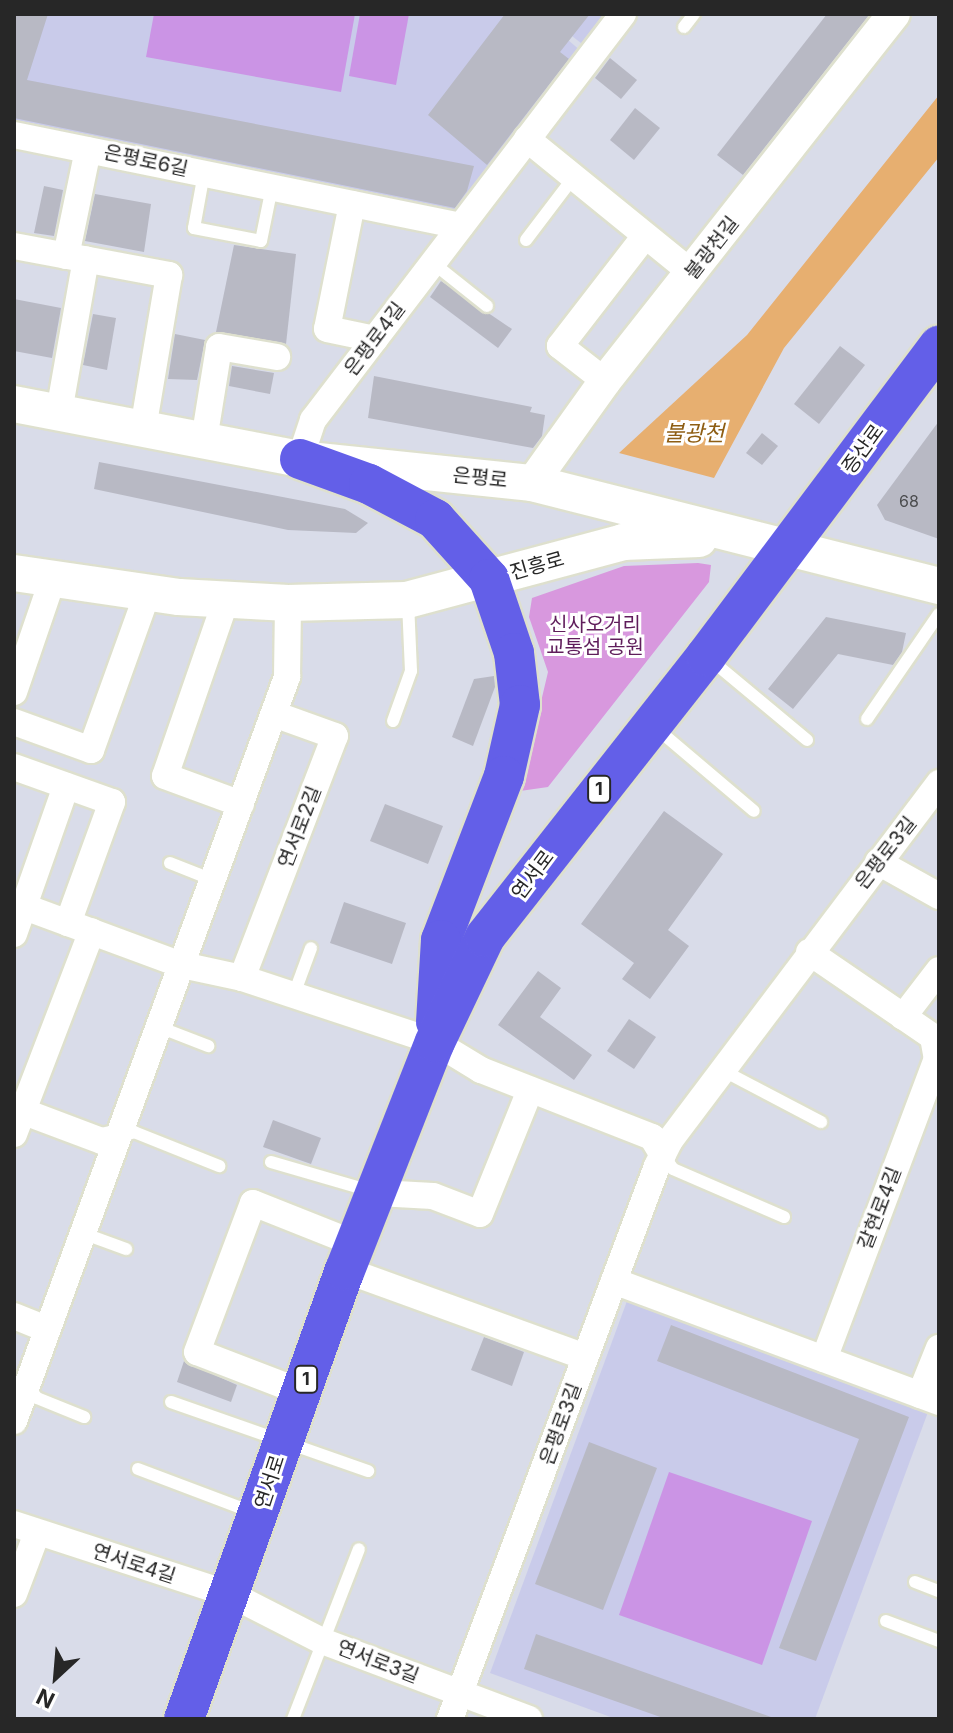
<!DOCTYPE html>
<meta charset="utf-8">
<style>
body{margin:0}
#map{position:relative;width:953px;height:1733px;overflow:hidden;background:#d9dce9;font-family:Inter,"Noto Sans KR",sans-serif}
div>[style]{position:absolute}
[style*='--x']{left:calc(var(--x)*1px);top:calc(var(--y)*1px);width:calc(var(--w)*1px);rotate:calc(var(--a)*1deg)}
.education>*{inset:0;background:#c9cbea}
.green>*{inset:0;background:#d898de}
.pitch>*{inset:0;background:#cb94e5}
.water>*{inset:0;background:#e7af70}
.building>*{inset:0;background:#b8b9c4}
.roads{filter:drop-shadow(2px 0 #dee0ce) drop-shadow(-2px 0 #dee0ce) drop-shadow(0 2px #dee0ce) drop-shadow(0 -2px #dee0ce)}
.service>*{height:12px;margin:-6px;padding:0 6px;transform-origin:6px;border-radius:6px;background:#fff}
.minor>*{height:26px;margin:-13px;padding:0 13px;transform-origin:13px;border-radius:13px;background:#fff}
.tertiary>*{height:32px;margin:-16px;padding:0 16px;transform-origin:16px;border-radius:16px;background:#fff}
.secondary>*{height:36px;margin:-18px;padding:0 18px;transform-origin:18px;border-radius:18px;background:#fff}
.primary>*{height:40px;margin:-20px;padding:0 20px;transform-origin:20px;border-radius:20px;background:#635fe8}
span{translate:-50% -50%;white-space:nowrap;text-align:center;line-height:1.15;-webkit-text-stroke:6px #fff;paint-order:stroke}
.number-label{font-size:16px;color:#4b4c4e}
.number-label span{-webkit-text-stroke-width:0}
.shield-label span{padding:2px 6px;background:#fff;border:2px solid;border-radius:6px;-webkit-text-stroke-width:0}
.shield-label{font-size:18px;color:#272727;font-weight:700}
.street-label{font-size:20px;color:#272727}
.park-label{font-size:20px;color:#5f1d5b}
.water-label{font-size:22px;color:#8e5e14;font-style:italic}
.frame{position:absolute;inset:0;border:16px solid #272727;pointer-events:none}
.north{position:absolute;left:16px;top:1637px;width:80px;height:80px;-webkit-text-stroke:6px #fff;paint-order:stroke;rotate:206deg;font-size:22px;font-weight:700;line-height:32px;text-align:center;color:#272727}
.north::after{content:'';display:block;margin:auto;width:28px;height:36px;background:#272727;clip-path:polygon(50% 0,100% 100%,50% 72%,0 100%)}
</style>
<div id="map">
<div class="education">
<div style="clip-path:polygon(14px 14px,538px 14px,582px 52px,456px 219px,14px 125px)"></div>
<div style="clip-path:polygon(544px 14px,612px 14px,586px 47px)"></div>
<div style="clip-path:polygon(627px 1301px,928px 1412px,815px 1719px,616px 1719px,490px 1673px)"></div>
</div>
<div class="green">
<div style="clip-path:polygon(698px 563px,711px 565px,709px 582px,548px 787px,520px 791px,548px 672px,529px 617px,532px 598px,624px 566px)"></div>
</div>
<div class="pitch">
<div style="clip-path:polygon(154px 14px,355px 14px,341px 92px,146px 57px)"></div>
<div style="clip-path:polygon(360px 14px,409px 14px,396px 85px,349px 76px)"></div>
<div style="clip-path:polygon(669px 1472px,812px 1521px,762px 1665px,619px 1615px)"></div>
</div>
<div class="water">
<div style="clip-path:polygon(939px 95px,939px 157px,784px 348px,714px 478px,619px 453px,747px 335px)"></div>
</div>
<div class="building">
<div style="clip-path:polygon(14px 14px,48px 14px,27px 80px,474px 166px,467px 191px,455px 208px,14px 118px)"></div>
<div style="clip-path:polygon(505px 14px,590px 14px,560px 52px,569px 59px,487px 165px,428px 115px)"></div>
<div style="clip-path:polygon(827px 14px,870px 14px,743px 175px,717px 155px)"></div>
<div style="clip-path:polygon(610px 58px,637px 80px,621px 99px,595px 78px)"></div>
<div style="clip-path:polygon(635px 108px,660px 128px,634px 160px,610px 140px)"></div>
<div style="clip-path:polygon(44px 186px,63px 190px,54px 236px,34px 233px)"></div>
<div style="clip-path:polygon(95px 194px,151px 204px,144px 252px,85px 241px)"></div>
<div style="clip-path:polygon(234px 245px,296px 254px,286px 344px,216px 332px)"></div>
<div style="clip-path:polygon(441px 281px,512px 329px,498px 348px,430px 297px)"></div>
<div style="clip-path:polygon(14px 299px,61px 308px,52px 358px,14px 351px)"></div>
<div style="clip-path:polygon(93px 314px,116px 318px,107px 370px,83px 365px)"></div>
<div style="clip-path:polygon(175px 334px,205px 340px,197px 380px,168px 379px)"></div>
<div style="clip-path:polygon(840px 346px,865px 365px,819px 424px,794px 404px)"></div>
<div style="clip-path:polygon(232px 366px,274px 373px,270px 394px,229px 386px)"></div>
<div style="clip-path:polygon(374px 376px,532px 407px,530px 412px,545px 415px,542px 436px,533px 448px,368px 418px)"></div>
<div style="clip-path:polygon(939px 421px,939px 539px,885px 520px,877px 505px)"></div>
<div style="clip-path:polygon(762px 433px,778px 446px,762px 465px,746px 453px)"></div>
<div style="clip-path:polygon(99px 462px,345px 509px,368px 523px,356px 533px,288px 530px,94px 489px)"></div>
<div style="clip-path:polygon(826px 617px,906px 633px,902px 652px,893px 665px,838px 654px,793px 709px,768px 689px)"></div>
<div style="clip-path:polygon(494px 676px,495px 687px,473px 746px,452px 737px,474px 679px)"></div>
<div style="clip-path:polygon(385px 804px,443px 826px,428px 864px,370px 841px)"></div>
<div style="clip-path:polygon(664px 811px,723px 854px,668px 930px,689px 946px,650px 999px,622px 979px,634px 963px,581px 924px)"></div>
<div style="clip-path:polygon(344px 902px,406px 923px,392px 964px,330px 943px)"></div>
<div style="clip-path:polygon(538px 971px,561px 988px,540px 1017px,592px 1055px,574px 1080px,498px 1025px)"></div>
<div style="clip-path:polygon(629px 1019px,656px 1037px,634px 1069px,607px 1051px)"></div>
<div style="clip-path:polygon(273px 1120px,321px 1138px,311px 1164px,263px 1147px)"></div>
<div style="clip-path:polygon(671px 1325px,909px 1417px,816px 1661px,779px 1648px,859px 1439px,657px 1361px)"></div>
<div style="clip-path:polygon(484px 1337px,524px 1352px,512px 1386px,471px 1370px)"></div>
<div style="clip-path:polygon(184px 1361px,237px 1385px,231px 1402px,177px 1382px)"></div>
<div style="clip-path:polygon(589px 1442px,657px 1468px,603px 1610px,535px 1584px)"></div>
<div style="clip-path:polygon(536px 1634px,771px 1717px,770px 1719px,666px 1719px,524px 1669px)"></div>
</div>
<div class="roads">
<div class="service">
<div style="--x:684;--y:27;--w:16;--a:-52"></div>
<div style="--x:204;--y:173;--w:56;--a:100.3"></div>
<div style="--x:194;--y:228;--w:68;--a:11"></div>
<div style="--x:261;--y:241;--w:55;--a:-78.5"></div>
<div style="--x:526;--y:240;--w:78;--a:-52.8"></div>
<div style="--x:433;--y:263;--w:69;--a:38.5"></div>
<div style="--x:711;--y:660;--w:125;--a:39.8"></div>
<div style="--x:867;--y:719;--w:127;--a:-55.6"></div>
<div style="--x:393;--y:721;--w:53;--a:-70.2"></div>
<div style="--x:411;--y:671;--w:68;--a:-92.5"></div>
<div style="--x:656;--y:728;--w:128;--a:40.3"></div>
<div style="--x:170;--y:863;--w:46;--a:21.6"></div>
<div style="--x:293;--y:997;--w:52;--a:-69.8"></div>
<div style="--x:159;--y:1027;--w:53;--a:21.2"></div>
<div style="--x:722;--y:1070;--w:112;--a:27.7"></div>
<div style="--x:122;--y:1136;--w:13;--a:-18"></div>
<div style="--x:134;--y:1132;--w:92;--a:21.8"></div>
<div style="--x:663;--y:1155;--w:17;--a:54"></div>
<div style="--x:673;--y:1169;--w:121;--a:23.4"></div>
<div style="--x:271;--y:1162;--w:104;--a:16.2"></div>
<div style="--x:82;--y:1233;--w:47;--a:20"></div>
<div style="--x:28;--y:1387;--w:14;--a:51"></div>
<div style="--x:37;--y:1398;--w:51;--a:22"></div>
<div style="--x:171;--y:1402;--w:209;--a:19.3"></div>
<div style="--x:138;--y:1469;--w:122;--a:20.7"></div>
<div style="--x:915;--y:1582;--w:26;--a:21"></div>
<div style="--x:886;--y:1621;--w:57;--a:20.7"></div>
<div style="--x:293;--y:1719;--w:182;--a:-68.8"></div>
</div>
<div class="minor">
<div style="--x:14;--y:135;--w:456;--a:11.5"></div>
<div style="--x:527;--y:139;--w:213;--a:39.1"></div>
<div style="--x:352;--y:204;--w:127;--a:101.3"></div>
<div style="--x:327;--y:329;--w:49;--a:11.8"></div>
<div style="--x:14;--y:246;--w:158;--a:10.6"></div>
<div style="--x:169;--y:275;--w:156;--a:99.6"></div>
<div style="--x:66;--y:256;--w:108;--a:-78.3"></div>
<div style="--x:605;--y:381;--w:57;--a:-142.1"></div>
<div style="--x:560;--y:346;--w:139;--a:-52.3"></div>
<div style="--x:59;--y:412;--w:155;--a:-80"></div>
<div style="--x:204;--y:440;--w:94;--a:-80.8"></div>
<div style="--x:219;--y:347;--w:59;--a:9.8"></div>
<div style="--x:300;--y:459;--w:41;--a:-71.6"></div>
<div style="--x:313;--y:420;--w:511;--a:-52.64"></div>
<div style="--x:226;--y:600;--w:186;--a:109.1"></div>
<div style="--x:165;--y:776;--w:81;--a:20.2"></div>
<div style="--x:14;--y:692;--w:120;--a:-71.1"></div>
<div style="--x:14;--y:722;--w:82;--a:20"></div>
<div style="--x:91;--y:750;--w:168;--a:-70.2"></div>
<div style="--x:14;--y:767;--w:104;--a:19.7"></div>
<div style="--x:112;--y:802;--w:129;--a:110"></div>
<div style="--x:878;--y:862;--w:70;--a:29.1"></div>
<div style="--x:14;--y:903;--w:179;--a:20.3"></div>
<div style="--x:182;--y:965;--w:61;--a:12.2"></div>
<div style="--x:242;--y:978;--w:203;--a:18.3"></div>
<div style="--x:435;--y:1042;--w:54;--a:31.3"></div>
<div style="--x:481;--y:1070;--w:184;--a:21.4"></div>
<div style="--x:652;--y:1137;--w:21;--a:59"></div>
<div style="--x:14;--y:934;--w:157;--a:-70.6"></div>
<div style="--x:809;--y:952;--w:150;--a:34.4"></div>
<div style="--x:933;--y:1037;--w:35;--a:80"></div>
<div style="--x:242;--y:978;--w:259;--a:-69"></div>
<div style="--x:335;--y:736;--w:65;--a:-160.2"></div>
<div style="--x:903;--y:1017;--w:59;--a:-52.5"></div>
<div style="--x:14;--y:1108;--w:94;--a:20.6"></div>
<div style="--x:102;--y:1141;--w:14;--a:-12"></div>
<div style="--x:14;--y:1134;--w:217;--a:-69"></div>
<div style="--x:378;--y:1193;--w:55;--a:3.1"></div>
<div style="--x:433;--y:1196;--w:50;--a:21"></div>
<div style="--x:480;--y:1214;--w:134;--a:-68"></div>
<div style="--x:345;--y:1270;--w:255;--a:19.9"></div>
<div style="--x:614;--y:1281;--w:347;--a:20.4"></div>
<div style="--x:14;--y:1316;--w:35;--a:22"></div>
<div style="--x:824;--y:1359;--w:322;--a:-69.4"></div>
<div style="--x:301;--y:1392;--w:111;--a:-159"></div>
<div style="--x:197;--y:1352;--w:159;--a:-69.4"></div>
<div style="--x:253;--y:1203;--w:111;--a:21.7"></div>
<div style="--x:920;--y:1395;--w:51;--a:-68"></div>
<div style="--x:14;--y:1421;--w:793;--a:-69.85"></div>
<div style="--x:287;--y:677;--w:74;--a:-89.2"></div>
<div style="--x:14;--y:1524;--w:229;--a:18"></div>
<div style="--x:232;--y:1595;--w:101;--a:27.1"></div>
<div style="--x:322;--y:1641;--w:221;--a:20.6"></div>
<div style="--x:14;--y:1594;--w:65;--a:-69.3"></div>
<div style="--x:450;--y:1719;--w:590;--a:-69.48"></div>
<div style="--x:657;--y:1166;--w:30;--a:-63"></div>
<div style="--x:671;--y:1139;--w:446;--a:-53"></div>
</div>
<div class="tertiary">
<div style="--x:532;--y:483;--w:125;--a:-54.4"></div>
<div style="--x:605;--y:381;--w:467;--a:-51.8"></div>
</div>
<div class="secondary">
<div style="--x:14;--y:404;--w:291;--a:10.9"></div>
<div style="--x:300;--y:459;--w:233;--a:5.9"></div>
<div style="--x:532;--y:483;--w:420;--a:14.2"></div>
<div style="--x:14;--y:573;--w:167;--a:8.3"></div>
<div style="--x:179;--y:597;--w:109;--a:3.2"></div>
<div style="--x:288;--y:603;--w:119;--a:-1.4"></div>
<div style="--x:407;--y:600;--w:224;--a:-15"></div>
<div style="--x:623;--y:542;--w:76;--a:-2.3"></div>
</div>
<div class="primary">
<div style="--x:300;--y:459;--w:73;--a:19.9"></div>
<div style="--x:369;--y:484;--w:75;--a:27.9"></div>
<div style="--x:435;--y:519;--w:81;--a:48"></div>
<div style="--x:489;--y:579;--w:78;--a:71.3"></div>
<div style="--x:514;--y:653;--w:52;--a:83.4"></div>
<div style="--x:520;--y:705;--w:73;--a:102.7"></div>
<div style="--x:504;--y:776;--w:176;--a:111"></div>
<div style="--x:441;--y:940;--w:82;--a:93.5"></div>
<div style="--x:184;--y:1719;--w:477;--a:-70.3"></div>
<div style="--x:345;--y:1270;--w:245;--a:-68.5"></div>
<div style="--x:435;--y:1042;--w:116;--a:-64.5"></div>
<div style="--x:485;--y:937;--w:357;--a:-51.8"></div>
<div style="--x:706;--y:656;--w:388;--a:-53.1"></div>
</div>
</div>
<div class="number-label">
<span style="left:909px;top:501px">68</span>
</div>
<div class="shield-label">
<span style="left:599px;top:789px">1</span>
<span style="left:306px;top:1379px">1</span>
</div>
<div class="street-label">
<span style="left:146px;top:161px;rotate:12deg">은평로6길</span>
<span style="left:712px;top:248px;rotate:-52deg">불광천길</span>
<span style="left:375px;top:339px;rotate:-53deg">은평로4길</span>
<span style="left:863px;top:449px;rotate:-54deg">증산로</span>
<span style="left:480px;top:478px;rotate:6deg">은평로</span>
<span style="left:537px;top:566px;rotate:-16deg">진흥로</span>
<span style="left:300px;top:827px;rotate:-69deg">연서로2길</span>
<span style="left:886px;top:853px;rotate:-52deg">은평로3길</span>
<span style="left:533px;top:875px;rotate:-53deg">연서로</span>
<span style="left:880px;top:1208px;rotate:-69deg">갈현로4길</span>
<span style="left:561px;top:1424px;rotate:-70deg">은평로3길</span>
<span style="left:270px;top:1482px;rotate:-72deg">연서로</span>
<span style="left:134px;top:1564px;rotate:18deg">연서로4길</span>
<span style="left:378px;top:1662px;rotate:21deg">연서로3길</span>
</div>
<div class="park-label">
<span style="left:595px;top:636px">신사오거리<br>교통섬 공원</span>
</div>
<div class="water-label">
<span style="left:694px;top:434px">불광천</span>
</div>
<div class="frame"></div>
<div class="north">N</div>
</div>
